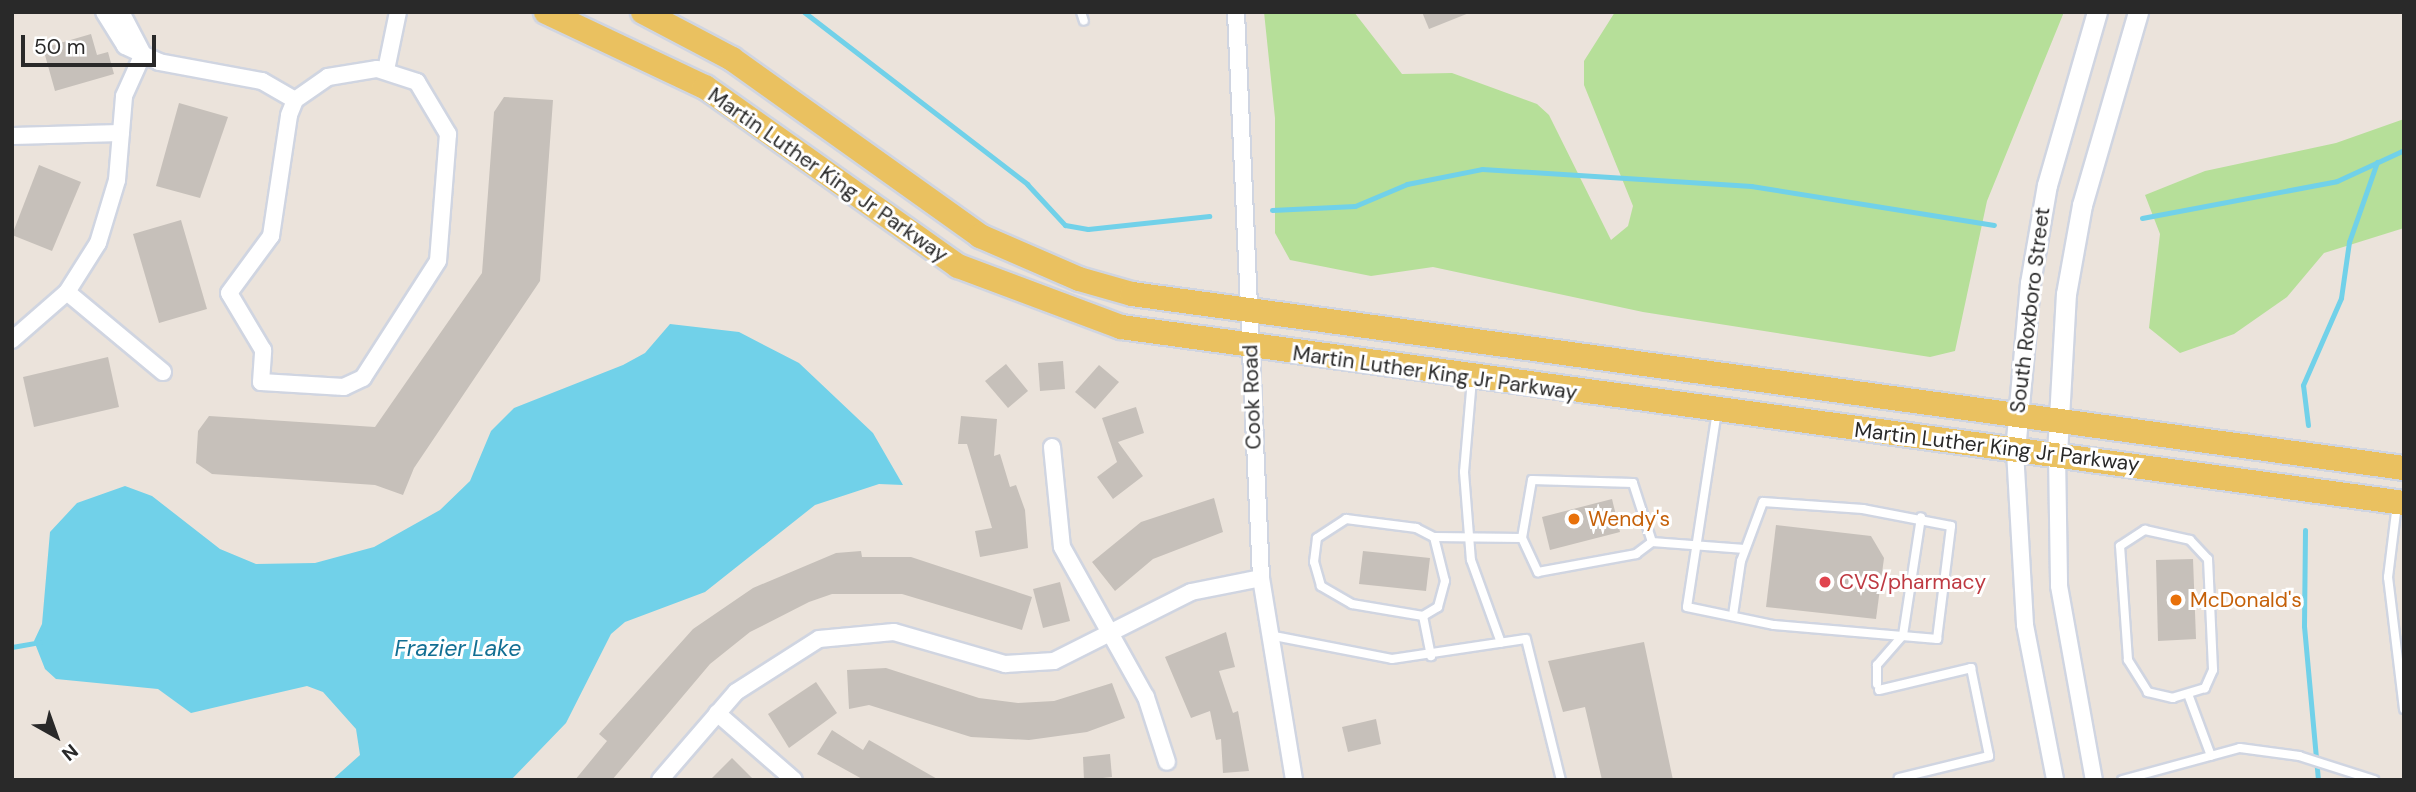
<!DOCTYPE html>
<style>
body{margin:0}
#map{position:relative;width:2416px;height:792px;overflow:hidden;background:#ebe3db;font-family:"DM Sans",sans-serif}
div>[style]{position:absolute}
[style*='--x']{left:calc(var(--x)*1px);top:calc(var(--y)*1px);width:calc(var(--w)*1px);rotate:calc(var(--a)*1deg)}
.green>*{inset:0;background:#b6df99}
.water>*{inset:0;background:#71d1e9}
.stream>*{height:5px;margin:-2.5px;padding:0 2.5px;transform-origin:2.5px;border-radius:2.5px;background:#71d1e9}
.building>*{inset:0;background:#c6c0ba}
.roads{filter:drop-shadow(2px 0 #d0d5e1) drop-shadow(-2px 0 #d0d5e1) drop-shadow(0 2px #d0d5e1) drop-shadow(0 -2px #d0d5e1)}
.service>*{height:8px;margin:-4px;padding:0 4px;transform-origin:4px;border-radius:4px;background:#fff}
.minor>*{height:16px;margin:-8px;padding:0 8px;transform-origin:8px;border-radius:8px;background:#fff}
.tertiary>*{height:19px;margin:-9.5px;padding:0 9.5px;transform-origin:9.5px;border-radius:9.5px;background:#fff}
.primary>*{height:24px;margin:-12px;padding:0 12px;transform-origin:12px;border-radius:12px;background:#eac160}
.dots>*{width:19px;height:19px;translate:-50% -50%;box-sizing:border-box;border:4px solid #fff;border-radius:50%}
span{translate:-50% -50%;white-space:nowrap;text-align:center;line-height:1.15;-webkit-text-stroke:6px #fff;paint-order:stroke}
.street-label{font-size:21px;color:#292929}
.food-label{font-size:21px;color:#c56008}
.left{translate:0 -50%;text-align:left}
.health-label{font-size:21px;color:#be3a42}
.water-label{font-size:23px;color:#136f93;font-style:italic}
.frame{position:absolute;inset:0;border:14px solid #292929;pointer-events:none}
.north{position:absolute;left:21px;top:701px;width:70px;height:70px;-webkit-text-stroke:5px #fff;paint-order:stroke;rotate:140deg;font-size:19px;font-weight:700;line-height:28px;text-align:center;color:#292929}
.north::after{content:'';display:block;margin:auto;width:24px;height:32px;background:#292929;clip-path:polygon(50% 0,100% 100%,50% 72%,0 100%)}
.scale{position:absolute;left:21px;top:35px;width:135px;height:32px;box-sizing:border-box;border:4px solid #292929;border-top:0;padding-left:9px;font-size:21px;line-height:24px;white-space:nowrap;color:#292929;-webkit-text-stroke:5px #fff;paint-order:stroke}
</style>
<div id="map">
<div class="green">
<div style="clip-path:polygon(1264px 12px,1354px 12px,1402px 74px,1452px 73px,1537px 104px,1549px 115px,1611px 240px,1628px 226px,1633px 206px,1584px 85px,1584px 61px,1615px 12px,2064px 12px,1987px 201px,1955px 351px,1930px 357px,1643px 312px,1433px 267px,1371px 276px,1290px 260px,1275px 233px,1275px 118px)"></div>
<div style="clip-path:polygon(2404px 119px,2404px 228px,2324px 253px,2287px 297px,2234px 334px,2180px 353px,2149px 328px,2160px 234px,2145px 195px,2205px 171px,2336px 143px)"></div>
</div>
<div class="water">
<div style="clip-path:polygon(670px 324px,739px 332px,799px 363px,873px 433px,903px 485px,879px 484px,815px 505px,705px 592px,625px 622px,611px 634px,566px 723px,511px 780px,332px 780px,360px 755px,356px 729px,323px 692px,307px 686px,191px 713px,158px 689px,56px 679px,45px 669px,34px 641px,42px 624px,50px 532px,77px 503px,125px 486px,152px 496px,220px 549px,256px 564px,315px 563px,374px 547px,440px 510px,470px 481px,491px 431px,514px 408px,623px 365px,645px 353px)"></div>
</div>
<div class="stream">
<div style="--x:804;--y:12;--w:282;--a:37.6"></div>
<div style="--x:1027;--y:184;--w:56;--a:47.2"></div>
<div style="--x:1065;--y:225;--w:23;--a:10"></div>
<div style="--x:1088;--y:229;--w:122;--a:-6.1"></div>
<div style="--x:1272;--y:210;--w:83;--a:-2.8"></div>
<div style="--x:1355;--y:206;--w:56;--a:-22.9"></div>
<div style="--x:1407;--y:184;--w:76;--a:-11.3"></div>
<div style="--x:1482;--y:169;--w:270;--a:3.6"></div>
<div style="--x:1751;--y:186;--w:246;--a:9.1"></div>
<div style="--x:2142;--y:218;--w:198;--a:-10.7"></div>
<div style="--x:2337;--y:181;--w:74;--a:-24.8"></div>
<div style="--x:2308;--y:425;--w:40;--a:-97.1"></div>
<div style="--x:2303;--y:385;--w:95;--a:-66.4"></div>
<div style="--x:2341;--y:298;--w:57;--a:-81.9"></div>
<div style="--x:2349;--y:242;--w:85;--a:-70.7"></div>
<div style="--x:2305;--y:530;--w:96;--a:90.6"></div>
<div style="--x:2304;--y:626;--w:155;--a:84.8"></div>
<div style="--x:12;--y:647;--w:28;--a:-10"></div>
</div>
<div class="building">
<div style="clip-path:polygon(1422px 12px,1469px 12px,1469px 13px,1429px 29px)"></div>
<div style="clip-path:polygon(91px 34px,97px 55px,108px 52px,114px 74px,55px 91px,43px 48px)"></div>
<div style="clip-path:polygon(504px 97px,553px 100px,540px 281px,414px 468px,403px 495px,375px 485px,212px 474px,196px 463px,198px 431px,209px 416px,375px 427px,482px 273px,494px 112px)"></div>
<div style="clip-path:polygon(179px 103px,228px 117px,200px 198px,156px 186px)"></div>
<div style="clip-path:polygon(39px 165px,81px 182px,52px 251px,12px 235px)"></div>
<div style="clip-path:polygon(181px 220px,207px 309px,159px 323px,133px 234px)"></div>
<div style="clip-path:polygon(108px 357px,119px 407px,34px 427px,23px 377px)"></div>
<div style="clip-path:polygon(1063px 361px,1065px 389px,1040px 391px,1038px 363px)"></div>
<div style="clip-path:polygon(1006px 364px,1028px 391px,1008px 408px,985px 381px)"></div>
<div style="clip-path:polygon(1099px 365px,1119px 382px,1095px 409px,1075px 392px)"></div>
<div style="clip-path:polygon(1136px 407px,1144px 433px,1118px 442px,1143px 476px,1113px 499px,1097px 477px,1117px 462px,1102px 418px)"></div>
<div style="clip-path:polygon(961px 416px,997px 419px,994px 456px,1000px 454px,1010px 487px,1016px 485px,1025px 510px,1028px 548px,980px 557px,975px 531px,992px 528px,967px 444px,958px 444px)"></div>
<div style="clip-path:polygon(1214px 498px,1223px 532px,1153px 559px,1115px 591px,1092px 562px,1141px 522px)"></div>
<div style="clip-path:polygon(1612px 499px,1620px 532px,1550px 550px,1542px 517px)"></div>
<div style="clip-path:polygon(1776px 525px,1871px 536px,1884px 558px,1876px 619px,1766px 607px)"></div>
<div style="clip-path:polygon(861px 551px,862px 557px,911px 557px,1032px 597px,1022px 630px,902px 594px,832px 594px,809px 602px,750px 632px,710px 664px,612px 780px,575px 780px,607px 741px,599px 734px,693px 629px,753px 588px,836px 553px)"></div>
<div style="clip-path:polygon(1363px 551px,1430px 558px,1426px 591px,1359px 584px)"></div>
<div style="clip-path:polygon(2193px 559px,2196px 639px,2158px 641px,2156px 560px)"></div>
<div style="clip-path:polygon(1060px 582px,1070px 621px,1043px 628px,1033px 589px)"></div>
<div style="clip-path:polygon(1226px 632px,1235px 667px,1219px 671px,1233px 713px,1238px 711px,1249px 771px,1223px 773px,1221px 739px,1216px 740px,1210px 711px,1191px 718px,1165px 657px)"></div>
<div style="clip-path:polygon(1644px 642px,1673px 780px,1602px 780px,1585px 707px,1563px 712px,1548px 661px)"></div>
<div style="clip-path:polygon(886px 668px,979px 698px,1018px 703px,1054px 701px,1112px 683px,1125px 718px,1087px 732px,1029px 740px,971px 737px,869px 705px,849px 709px,847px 670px)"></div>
<div style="clip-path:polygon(816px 682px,837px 713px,789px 748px,768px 714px)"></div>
<div style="clip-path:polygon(1376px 719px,1381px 744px,1348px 752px,1342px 727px)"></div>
<div style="clip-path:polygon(832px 730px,863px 750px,869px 740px,939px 780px,864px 780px,817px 754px)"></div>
<div style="clip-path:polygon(1110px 754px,1112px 777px,1084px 780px,1083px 757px)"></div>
<div style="clip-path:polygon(732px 758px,754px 780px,710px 780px)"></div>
</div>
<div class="roads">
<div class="service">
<div style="--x:1081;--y:12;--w:9;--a:72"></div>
<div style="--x:1472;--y:379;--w:93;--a:94.9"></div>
<div style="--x:1464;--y:472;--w:88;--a:85.5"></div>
<div style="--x:1471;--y:560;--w:88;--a:70.1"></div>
<div style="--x:1717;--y:411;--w:198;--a:98.7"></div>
<div style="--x:1687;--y:607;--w:89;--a:11.7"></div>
<div style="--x:1774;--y:625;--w:164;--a:4.9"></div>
<div style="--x:1937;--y:639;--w:114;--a:-82.9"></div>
<div style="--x:1951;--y:526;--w:90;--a:-169.1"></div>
<div style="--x:1863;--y:509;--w:100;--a:-176"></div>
<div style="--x:1763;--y:502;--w:63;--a:110.4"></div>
<div style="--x:1741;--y:561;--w:55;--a:98.4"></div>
<div style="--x:2397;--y:504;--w:74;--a:97"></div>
<div style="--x:2388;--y:577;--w:133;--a:83.1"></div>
<div style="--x:1346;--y:519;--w:71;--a:7.3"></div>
<div style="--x:1416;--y:528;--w:20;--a:27"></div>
<div style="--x:1434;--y:537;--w:45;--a:76"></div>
<div style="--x:1445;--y:581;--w:27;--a:105"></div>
<div style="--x:1438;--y:607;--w:17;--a:149"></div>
<div style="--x:1423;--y:616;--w:72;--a:-170.4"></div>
<div style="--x:1352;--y:604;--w:36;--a:-150"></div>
<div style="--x:1321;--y:586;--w:25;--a:-106"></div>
<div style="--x:1314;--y:562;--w:24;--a:-83"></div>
<div style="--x:1317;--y:538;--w:35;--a:-33"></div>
<div style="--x:2145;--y:530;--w:46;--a:12.5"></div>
<div style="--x:2190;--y:540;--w:26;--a:47"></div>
<div style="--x:2208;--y:559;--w:111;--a:87.4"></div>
<div style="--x:2213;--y:670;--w:20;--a:114"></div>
<div style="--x:2205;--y:688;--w:34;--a:163"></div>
<div style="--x:2173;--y:698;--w:26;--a:-167"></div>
<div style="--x:2148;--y:692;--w:38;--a:-122"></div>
<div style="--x:2128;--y:660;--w:114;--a:-94"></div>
<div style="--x:2120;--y:546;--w:30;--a:-33"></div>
<div style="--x:1434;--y:537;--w:88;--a:0.7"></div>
<div style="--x:1652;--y:542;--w:62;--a:-107.9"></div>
<div style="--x:1633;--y:483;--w:101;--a:-178.3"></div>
<div style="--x:1532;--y:480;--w:59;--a:99.8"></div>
<div style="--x:1522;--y:538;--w:38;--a:65"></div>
<div style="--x:1538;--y:572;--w:100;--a:-10.4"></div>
<div style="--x:1636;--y:554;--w:20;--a:-37"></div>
<div style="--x:1652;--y:542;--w:93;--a:4.3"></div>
<div style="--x:1423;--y:616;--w:41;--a:78.7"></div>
<div style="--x:1269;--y:635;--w:125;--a:11"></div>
<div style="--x:1392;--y:659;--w:135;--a:-8.5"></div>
<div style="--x:1526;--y:639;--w:145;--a:76.1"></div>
<div style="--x:1877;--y:684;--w:19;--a:-90"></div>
<div style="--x:1877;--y:665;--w:40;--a:-49"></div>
<div style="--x:1903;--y:635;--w:119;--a:-81.3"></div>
<div style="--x:1879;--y:690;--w:95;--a:-13.4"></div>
<div style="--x:1971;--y:668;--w:90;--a:78.4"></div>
<div style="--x:1989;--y:756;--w:93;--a:166.3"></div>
<div style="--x:2188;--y:694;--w:66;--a:69.6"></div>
<div style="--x:2122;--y:780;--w:122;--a:-15.2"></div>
<div style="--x:2240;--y:748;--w:60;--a:7.7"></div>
<div style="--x:2299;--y:756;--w:79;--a:17.7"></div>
</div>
<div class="minor">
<div style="--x:104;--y:12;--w:40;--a:58"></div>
<div style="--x:125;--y:46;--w:38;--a:25"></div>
<div style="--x:159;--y:62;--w:105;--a:10.5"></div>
<div style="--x:262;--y:81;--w:38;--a:30"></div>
<div style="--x:121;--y:12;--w:47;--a:62.4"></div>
<div style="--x:1236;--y:12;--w:567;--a:87.47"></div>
<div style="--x:1261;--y:578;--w:205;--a:80.7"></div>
<div style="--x:377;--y:69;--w:42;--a:18"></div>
<div style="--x:417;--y:82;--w:61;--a:59.2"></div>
<div style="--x:448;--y:134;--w:127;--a:94.5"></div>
<div style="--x:438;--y:261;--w:139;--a:122.7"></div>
<div style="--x:363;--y:378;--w:21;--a:155"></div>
<div style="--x:344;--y:387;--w:83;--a:-176.6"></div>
<div style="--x:261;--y:382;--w:32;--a:-86"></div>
<div style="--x:263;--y:350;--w:66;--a:-120.8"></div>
<div style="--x:229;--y:293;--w:71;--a:-53.6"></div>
<div style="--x:271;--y:236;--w:122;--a:-81.5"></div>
<div style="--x:289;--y:115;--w:16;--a:-68"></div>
<div style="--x:295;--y:100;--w:40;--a:-34.9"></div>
<div style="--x:328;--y:77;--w:50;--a:-9.3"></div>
<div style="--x:386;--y:70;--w:59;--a:-78.3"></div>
<div style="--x:12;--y:136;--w:109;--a:-1.6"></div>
<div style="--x:67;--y:292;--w:125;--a:39.8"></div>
<div style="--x:12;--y:340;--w:73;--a:-41.1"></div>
<div style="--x:67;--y:292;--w:58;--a:-57.7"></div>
<div style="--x:98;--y:243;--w:66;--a:-73.2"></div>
<div style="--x:117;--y:180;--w:84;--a:-85.2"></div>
<div style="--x:124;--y:96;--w:46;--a:-65.7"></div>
<div style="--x:1052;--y:447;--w:100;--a:84.3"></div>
<div style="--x:1062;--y:547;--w:172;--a:60.8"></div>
<div style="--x:1146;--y:697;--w:68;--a:72.1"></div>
<div style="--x:2015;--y:451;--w:174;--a:86.7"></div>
<div style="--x:2025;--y:625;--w:158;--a:79"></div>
<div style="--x:2057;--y:454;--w:132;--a:89.1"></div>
<div style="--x:2059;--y:586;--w:197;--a:79.8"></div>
<div style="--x:717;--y:713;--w:102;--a:41"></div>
<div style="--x:660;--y:780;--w:116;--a:-49.2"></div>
<div style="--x:736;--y:692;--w:98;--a:-32.6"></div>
<div style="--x:819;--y:639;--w:75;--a:-5.3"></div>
<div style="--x:894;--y:632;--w:116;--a:16.1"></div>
<div style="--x:1005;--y:664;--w:49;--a:-3.5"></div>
<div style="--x:1054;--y:661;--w:153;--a:-26.7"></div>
<div style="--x:1191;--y:592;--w:71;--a:-11.3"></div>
</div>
<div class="tertiary">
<div style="--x:2015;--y:451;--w:169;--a:-84.9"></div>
<div style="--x:2030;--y:283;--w:99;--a:-80.2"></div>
<div style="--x:2047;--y:185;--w:180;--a:-73.9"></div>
<div style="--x:2057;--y:454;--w:160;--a:-86.8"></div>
<div style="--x:2066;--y:294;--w:90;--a:-79.8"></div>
<div style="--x:2082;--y:205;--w:201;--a:-73.8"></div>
</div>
<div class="primary">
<div style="--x:546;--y:12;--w:176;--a:25.3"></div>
<div style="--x:705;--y:87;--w:310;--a:35.3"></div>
<div style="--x:958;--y:266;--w:174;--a:20.5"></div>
<div style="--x:1121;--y:327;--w:1295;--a:7.81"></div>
<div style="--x:643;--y:12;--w:101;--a:27.8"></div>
<div style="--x:732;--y:59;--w:305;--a:35.5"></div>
<div style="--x:980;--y:236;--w:108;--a:23.5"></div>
<div style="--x:1079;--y:279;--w:55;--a:15.8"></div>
<div style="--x:1132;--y:294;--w:1284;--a:7.79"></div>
</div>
</div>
<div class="dots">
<div style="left:1574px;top:519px;background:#e8710a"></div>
<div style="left:1825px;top:582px;background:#e0444e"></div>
<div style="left:2176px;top:600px;background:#e8710a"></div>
</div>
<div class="street-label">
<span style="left:828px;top:175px;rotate:35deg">Martin Luther King Jr Parkway</span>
<span style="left:2030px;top:310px;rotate:-83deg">South Roxboro Street</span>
<span style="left:1435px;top:373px;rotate:8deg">Martin Luther King Jr Parkway</span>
<span style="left:1252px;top:397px;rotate:-92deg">Cook Road</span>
<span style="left:1997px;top:447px;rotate:7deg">Martin Luther King Jr Parkway</span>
</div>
<div class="food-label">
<span class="left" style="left:1588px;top:519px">Wendy's</span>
<span class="left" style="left:2190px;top:600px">McDonald's</span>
</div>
<div class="health-label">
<span class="left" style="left:1839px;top:582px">CVS/pharmacy</span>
</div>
<div class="water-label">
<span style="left:458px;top:648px">Frazier Lake</span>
</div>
<div class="frame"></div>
<div class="north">N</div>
<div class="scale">50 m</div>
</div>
